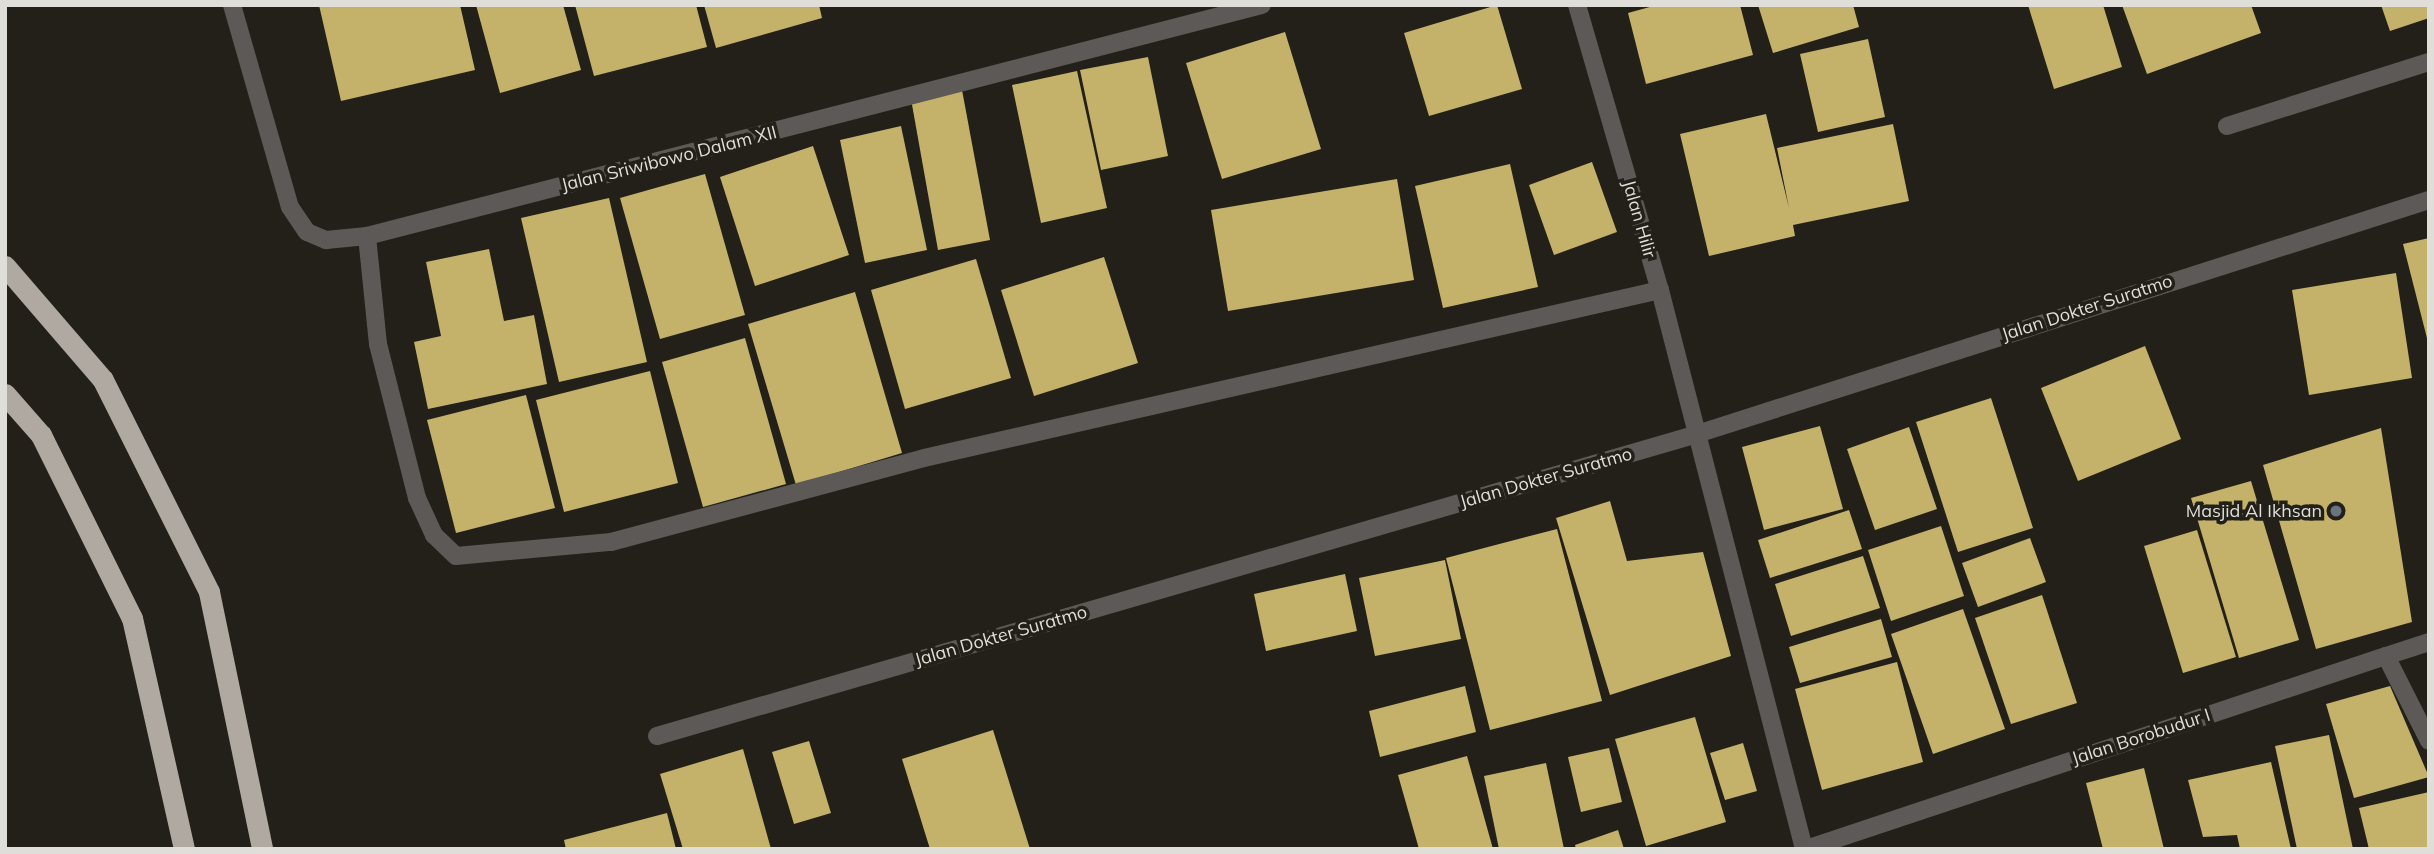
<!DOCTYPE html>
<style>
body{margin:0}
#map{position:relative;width:2434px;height:854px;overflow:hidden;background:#222018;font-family:Mulish,sans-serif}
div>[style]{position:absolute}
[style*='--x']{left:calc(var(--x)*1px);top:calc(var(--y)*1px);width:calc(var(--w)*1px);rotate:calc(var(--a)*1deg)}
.building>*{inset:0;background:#c5b26a}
.minor>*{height:18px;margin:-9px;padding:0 9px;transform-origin:9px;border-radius:9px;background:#5c5956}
.highway>*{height:21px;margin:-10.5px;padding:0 10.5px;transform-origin:10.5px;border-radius:10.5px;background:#b0a9a1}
.dots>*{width:19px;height:19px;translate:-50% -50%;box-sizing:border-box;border:4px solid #222018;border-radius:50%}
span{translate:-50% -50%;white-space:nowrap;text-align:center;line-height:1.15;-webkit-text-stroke:7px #222018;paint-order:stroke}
.street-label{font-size:18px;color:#dfded9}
.poi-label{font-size:18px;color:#dfded9}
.right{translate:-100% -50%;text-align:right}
.frame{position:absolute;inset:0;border:7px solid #dfded9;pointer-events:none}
</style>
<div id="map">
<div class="building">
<div style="clip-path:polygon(319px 5px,460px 5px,475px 70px,341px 101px)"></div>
<div style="clip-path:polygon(476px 5px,563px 5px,581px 70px,500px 93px)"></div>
<div style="clip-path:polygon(575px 5px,696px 5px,707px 47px,594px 76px)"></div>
<div style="clip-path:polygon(704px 5px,819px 5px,822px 18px,716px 48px)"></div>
<div style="clip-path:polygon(1497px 5px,1522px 89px,1429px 116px,1404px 33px)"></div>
<div style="clip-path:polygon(1657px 5px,1740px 5px,1753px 55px,1646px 84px,1628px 13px)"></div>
<div style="clip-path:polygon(1758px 5px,1853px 5px,1859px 27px,1773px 53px)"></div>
<div style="clip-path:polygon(2028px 5px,2103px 5px,2122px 67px,2054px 89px)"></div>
<div style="clip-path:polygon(2122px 5px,2251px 5px,2261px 33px,2147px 74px)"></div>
<div style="clip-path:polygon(2381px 5px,2429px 5px,2429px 18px,2390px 31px)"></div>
<div style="clip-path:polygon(1285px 32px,1321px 149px,1222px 179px,1186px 63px)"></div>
<div style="clip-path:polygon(1868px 39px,1885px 117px,1818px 132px,1800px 54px)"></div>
<div style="clip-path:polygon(1148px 57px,1168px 156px,1101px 170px,1080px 70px)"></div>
<div style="clip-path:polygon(1077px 71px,1107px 208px,1041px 223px,1012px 85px)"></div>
<div style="clip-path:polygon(962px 90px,990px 240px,938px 250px,911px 99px)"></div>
<div style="clip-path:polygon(1766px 114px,1789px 208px,1777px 148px,1893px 124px,1909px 201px,1793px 225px,1795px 236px,1709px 256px,1680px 134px)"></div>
<div style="clip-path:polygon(901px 126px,927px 250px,865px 263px,840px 140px)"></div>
<div style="clip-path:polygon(813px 146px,849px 255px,755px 286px,720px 177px)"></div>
<div style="clip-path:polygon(1592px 162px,1617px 232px,1554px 255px,1529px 185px)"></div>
<div style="clip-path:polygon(1510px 164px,1538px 287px,1443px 308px,1415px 186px)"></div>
<div style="clip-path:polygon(705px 174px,745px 315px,660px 339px,620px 198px)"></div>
<div style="clip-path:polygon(1397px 179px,1414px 280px,1228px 311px,1211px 210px)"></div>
<div style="clip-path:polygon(609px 198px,647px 362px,559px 382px,521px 218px)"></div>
<div style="clip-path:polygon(2429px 238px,2429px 342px,2428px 342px,2403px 244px)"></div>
<div style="clip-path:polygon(489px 249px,504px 321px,534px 315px,547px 384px,428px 409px,414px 342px,441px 336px,426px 262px)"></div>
<div style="clip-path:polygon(1104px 257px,1138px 363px,1034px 396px,1001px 290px)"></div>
<div style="clip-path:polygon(976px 259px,1011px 378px,905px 409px,871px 290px)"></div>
<div style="clip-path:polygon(2396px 273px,2412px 378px,2309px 395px,2292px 290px)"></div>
<div style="clip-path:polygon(855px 292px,902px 453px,796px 485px,748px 324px)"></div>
<div style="clip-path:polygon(745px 338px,786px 484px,703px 507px,662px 362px)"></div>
<div style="clip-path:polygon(2145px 346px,2181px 439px,2078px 481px,2041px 388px)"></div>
<div style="clip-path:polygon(650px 371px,678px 483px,564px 512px,536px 400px)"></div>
<div style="clip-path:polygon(526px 395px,555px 508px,456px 533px,427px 420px)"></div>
<div style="clip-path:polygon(1991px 398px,2033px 528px,1958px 552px,1916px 422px)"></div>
<div style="clip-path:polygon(1820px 426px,1843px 509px,1764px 530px,1742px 447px)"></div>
<div style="clip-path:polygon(1909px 427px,1937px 509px,1875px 530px,1847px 449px)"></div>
<div style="clip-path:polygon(2381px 428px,2412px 622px,2316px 649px,2263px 465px)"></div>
<div style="clip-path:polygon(2251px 481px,2299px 640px,2239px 658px,2191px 498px)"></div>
<div style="clip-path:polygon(1610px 501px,1627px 561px,1703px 552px,1731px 656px,1610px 695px,1556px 518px)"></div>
<div style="clip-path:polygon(1849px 510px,1862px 549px,1770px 578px,1758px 540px)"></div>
<div style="clip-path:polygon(1941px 526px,1964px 596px,1891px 621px,1868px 550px)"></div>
<div style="clip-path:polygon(1557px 529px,1602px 701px,1490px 730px,1446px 558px)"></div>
<div style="clip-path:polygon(2197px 530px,2236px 657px,2183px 673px,2144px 546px)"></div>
<div style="clip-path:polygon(2030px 538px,2046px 582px,1978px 607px,1962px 563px)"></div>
<div style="clip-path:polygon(1863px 556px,1880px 608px,1791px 636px,1775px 584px)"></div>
<div style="clip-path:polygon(1445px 560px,1461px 639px,1375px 656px,1359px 578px)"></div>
<div style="clip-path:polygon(1345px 574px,1357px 631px,1266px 651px,1254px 594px)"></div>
<div style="clip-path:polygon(2042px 595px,2077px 703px,2011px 724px,1975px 618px)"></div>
<div style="clip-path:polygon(1963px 609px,2005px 729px,1933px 754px,1891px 634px)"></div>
<div style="clip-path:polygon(1881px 619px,1892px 657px,1800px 683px,1789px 647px)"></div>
<div style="clip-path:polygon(1897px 662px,1923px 762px,1822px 790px,1795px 689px)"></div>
<div style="clip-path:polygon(1465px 686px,1476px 732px,1380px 757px,1369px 711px)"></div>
<div style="clip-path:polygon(2390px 686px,2429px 777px,2354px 798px,2326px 704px)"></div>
<div style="clip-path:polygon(1695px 717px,1726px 822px,1646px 846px,1615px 739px)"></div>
<div style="clip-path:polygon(993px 730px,1030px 849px,930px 849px,902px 759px)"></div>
<div style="clip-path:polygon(2329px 735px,2353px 849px,2297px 849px,2275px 746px)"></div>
<div style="clip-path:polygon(809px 741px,831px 813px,794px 824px,772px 752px)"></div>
<div style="clip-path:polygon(1743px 743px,1757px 791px,1725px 800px,1710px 753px)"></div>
<div style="clip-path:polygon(1609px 748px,1622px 802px,1581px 812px,1568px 757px)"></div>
<div style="clip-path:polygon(743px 749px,771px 849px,683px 849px,660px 774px)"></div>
<div style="clip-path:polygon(1467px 756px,1493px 849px,1419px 849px,1398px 775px)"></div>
<div style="clip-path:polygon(2271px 762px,2291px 849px,2240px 849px,2237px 835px,2203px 837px,2188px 780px)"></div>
<div style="clip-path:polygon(1546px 763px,1564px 849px,1499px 849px,1484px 776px)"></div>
<div style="clip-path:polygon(2144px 768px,2164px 849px,2103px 849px,2086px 783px)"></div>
<div style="clip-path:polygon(2429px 792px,2429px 849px,2369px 849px,2359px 808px)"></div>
<div style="clip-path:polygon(667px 813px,676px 849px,566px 849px,564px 840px)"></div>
<div style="clip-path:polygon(1618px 830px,1624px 849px,1576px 849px,1575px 845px)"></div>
</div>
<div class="minor">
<div style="--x:232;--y:5;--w:210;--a:74"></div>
<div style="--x:290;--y:207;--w:30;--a:56"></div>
<div style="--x:307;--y:232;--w:21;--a:23"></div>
<div style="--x:326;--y:240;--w:41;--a:-5.6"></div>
<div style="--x:367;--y:236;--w:924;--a:-14.47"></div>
<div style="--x:1577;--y:5;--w:297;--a:73.8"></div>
<div style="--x:1660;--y:290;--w:577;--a:75.55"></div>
<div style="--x:2227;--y:126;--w:212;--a:-17.6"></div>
<div style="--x:367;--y:236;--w:109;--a:84.2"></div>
<div style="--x:378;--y:344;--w:159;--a:75.8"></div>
<div style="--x:417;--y:498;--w:41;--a:65.3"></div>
<div style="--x:434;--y:535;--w:30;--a:44"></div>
<div style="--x:456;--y:556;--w:156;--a:-5.2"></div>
<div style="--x:611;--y:542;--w:324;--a:-15"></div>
<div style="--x:924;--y:458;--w:755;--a:-12.86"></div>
<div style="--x:2386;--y:656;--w:45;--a:-18"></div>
<div style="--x:657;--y:736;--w:1083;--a:-16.19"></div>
<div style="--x:1697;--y:434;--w:768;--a:-17.73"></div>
<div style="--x:1806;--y:849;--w:611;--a:-18.41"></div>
<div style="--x:2386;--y:656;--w:95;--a:63.2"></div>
</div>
<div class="highway">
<div style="--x:5;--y:266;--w:150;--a:49.3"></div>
<div style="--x:103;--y:380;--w:237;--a:63.4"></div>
<div style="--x:209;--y:592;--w:262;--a:78.3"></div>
<div style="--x:5;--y:394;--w:55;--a:48.7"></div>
<div style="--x:41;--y:435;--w:204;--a:63.6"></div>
<div style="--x:132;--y:618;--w:237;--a:77.3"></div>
</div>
<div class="dots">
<div style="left:2336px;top:511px;background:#6b7280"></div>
</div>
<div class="street-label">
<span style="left:669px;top:159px;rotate:-14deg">Jalan Sriwibowo Dalam XII</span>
<span style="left:1639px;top:219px;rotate:74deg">Jalan Hilir</span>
<span style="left:2087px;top:308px;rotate:-18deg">Jalan Dokter Suratmo</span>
<span style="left:1546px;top:478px;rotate:-16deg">Jalan Dokter Suratmo</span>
<span style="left:1001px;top:636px;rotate:-16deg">Jalan Dokter Suratmo</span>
<span style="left:2141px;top:737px;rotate:-18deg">Jalan Borobudur I</span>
</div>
<div class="poi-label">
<span class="right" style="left:2322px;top:511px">Masjid Al Ikhsan</span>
</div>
<div class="frame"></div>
</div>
